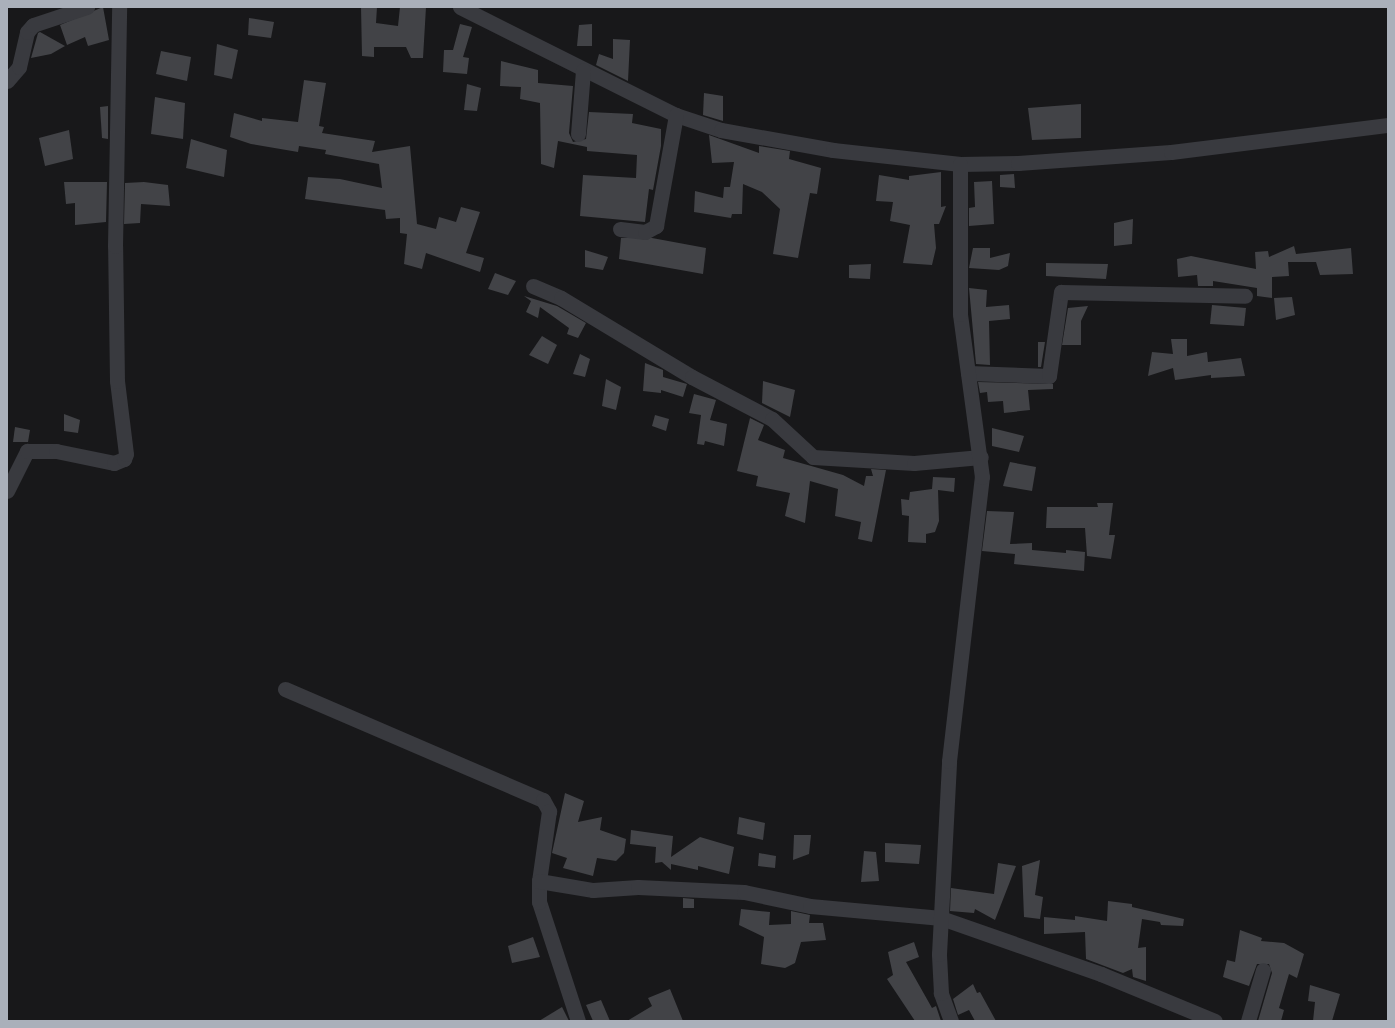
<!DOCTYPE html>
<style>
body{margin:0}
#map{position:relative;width:1395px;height:1028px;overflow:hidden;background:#18181a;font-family:Arial,sans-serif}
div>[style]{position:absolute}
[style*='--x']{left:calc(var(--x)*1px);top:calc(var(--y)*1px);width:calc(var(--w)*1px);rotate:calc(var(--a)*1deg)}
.building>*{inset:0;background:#424347}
.minor>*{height:15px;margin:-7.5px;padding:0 7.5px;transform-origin:7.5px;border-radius:7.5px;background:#393a3f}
span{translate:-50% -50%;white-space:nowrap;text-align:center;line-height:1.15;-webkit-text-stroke:3px #131315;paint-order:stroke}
.frame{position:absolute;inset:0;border:8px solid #aab0ba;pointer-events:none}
</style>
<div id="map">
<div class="building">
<div style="clip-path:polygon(103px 7px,109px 40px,88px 46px,85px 37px,67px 45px,60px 25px)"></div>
<div style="clip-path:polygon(361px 7px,377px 7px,376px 23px,398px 26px,400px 7px,426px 7px,423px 58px,411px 58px,406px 47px,374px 47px,374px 57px,362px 56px)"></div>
<div style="clip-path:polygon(249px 18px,274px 22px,271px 38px,248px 35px)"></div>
<div style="clip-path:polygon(460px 24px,472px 27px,463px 57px,469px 58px,467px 74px,443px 72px,444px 50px,453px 50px)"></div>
<div style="clip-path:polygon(592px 24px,592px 46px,577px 46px,579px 25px)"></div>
<div style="clip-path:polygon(38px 33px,40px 32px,65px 46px,51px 54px,31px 58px)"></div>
<div style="clip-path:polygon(613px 39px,630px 40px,628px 81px,596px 65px,599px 54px,613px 59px)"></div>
<div style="clip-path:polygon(217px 44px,238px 50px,232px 79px,214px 75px)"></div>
<div style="clip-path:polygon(161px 51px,191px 57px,187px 81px,156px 74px)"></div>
<div style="clip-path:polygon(501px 61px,538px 70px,538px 83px,573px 86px,569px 133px,573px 142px,586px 139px,589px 112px,633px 114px,632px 123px,661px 129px,661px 146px,653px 190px,649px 189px,645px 222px,580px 216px,583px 175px,636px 178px,637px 155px,587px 151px,587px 147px,558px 141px,554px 168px,541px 164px,540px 103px,520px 99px,521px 87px,500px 86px)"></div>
<div style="clip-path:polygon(304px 80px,326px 83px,319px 126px,324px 127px,322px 133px,375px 141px,372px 152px,410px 146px,417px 224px,436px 229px,439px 217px,456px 222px,461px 207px,480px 212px,466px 253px,484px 258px,480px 272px,426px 253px,422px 269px,404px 264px,407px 234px,400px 233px,400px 218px,386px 219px,385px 210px,305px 199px,308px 177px,340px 179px,382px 188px,379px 164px,325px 154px,326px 150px,299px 146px,298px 152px,251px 144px,230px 137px,234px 113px,262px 121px,262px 118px,298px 122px)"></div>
<div style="clip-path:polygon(467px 84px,481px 88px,477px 111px,464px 110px)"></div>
<div style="clip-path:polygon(704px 93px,723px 96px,723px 121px,703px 115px)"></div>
<div style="clip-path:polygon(155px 97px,185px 103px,183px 139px,151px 134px)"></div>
<div style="clip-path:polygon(1081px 104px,1081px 138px,1032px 140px,1028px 108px)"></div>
<div style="clip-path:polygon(108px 106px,108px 139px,102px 138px,100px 107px)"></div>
<div style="clip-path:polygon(69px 130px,73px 159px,45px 166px,39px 138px)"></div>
<div style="clip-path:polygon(709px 135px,759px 153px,759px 146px,790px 151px,789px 159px,821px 168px,817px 194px,810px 193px,798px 258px,773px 254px,780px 209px,762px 192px,743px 184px,742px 214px,732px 214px,731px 218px,694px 212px,695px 191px,723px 198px,724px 187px,730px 187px,734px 162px,712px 163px)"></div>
<div style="clip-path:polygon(191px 139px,227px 150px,224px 177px,186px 168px)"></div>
<div style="clip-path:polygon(941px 172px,941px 207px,946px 206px,939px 224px,934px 224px,936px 248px,932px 265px,903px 263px,910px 225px,890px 221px,893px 202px,876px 201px,879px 175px,909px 180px,909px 176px)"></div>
<div style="clip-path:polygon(1014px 174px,1015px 188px,1000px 187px,1000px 175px)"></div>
<div style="clip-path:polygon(992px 181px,994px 224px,969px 226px,969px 208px,975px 207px,974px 182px)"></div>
<div style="clip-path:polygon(64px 182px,107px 182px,106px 222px,75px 225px,75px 203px,66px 204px)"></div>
<div style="clip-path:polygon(144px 182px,168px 185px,170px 206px,141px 204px,140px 223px,124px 224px,125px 183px)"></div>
<div style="clip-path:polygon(1133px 219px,1132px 244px,1114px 246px,1114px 223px)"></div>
<div style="clip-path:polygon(621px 238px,652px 238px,706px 248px,703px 274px,619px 259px)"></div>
<div style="clip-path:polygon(1294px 246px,1296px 254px,1351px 248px,1353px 274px,1320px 275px,1316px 262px,1288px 262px,1289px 276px,1272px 277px,1272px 298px,1257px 296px,1257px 288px,1213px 281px,1213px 286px,1198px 286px,1197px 275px,1178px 277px,1177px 259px,1191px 256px,1256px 269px,1255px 252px,1268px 251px,1269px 257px)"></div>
<div style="clip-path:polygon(973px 248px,990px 248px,990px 258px,1010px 253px,1008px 266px,999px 270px,969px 268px)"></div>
<div style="clip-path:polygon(585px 250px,608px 257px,603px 270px,585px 267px)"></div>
<div style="clip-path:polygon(1046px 263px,1108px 264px,1106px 279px,1046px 276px)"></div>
<div style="clip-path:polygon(871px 264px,870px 279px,849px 278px,849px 265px)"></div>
<div style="clip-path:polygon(495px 273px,516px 281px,508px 295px,488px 289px)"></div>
<div style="clip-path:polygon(969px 288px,987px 290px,986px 307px,1009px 305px,1010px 319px,989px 321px,990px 365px,976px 364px)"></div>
<div style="clip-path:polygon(524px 296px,557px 306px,586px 323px,578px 338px,567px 334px,569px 328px,540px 307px,538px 318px,526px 312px,531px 301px)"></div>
<div style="clip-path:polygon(1292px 297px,1295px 315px,1276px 320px,1274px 298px)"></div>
<div style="clip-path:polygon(1212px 305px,1246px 308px,1244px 326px,1210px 324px)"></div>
<div style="clip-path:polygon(1088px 306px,1081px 321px,1081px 345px,1062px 345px,1068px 308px)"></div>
<div style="clip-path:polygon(542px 336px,557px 345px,548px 364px,529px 355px)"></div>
<div style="clip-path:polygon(1171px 339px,1187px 339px,1187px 356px,1207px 352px,1208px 362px,1241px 358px,1245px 376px,1211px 378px,1211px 375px,1175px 380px,1173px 368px,1148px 376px,1152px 352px,1173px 354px)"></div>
<div style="clip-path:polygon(1038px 342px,1045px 342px,1041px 367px,1038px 367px)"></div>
<div style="clip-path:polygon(580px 354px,590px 359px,585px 377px,573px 374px)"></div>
<div style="clip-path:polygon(645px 363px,663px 370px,663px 377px,687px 384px,683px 397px,661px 390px,661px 393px,643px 391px)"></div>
<div style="clip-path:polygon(606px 379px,621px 387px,616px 410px,602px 406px)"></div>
<div style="clip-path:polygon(763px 381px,795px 390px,790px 417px,762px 403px)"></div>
<div style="clip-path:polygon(978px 382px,1053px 384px,1053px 389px,1028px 390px,1030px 410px,1004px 413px,1003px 401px,988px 402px,987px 392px,980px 393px)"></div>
<div style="clip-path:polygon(694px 394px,716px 400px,710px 420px,727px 424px,724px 446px,705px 441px,704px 445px,697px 444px,701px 415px,689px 413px)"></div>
<div style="clip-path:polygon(64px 414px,80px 420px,78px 433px,64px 431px)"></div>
<div style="clip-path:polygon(655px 415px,669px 419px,666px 431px,652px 426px)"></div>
<div style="clip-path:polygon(750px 418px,764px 425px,758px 440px,785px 450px,783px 458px,843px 475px,864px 486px,866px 476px,873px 476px,871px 469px,886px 470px,872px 542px,858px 539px,861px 522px,835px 516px,838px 489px,810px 481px,805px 523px,785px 516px,790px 493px,756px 486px,758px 476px,737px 471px)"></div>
<div style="clip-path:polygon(15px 427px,30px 430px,28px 442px,13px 442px)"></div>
<div style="clip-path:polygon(992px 428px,1024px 436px,1019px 452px,992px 446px)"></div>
<div style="clip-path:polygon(1010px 462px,1036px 467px,1032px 491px,1003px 486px)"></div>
<div style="clip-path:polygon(933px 477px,955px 478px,954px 492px,938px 490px,939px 521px,935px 532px,926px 534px,926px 543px,908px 542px,909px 516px,902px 515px,901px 499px,909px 500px,910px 492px,932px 489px)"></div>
<div style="clip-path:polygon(1097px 503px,1113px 503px,1109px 535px,1115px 535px,1111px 559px,1087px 556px,1085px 528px,1046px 528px,1047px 507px,1098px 507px)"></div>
<div style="clip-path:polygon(987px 511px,1014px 512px,1010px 544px,1032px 543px,1032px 550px,1066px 553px,1066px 550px,1085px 552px,1084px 571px,1014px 564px,1015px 554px,982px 551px)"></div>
<div style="clip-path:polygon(565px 793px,584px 801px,578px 822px,602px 817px,600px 830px,626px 839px,624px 853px,616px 861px,597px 858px,593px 876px,563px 868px,567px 858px,552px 853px)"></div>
<div style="clip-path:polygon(739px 817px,765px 823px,763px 840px,737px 834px)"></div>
<div style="clip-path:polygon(631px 830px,673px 836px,671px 857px,700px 837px,734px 847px,729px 874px,698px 866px,698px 870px,671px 864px,671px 870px,662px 862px,655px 863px,656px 847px,630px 844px)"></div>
<div style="clip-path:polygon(794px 835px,811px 835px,809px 854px,793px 860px)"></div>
<div style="clip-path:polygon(885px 843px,921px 845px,919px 864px,885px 862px)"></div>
<div style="clip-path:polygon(864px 851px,876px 852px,879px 881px,861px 882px)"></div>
<div style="clip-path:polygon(759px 853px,776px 856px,775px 868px,758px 866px)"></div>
<div style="clip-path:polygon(1040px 860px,1035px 895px,1043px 897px,1040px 919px,1024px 917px,1022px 866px)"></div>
<div style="clip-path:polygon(998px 863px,1016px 866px,995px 920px,975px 909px,974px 913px,950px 911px,951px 888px,994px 894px)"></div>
<div style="clip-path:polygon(683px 898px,694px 899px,694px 908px,683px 908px)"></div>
<div style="clip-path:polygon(1108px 901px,1132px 904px,1132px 907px,1184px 919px,1183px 926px,1161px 925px,1160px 922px,1142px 919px,1138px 948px,1146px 947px,1146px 981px,1133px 977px,1132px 969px,1123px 973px,1086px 959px,1085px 932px,1044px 934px,1044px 917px,1075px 920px,1075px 916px,1107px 921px)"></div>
<div style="clip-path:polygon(741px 909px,770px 912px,769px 925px,791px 924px,791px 911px,810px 915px,809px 923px,823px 923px,826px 940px,801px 942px,795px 963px,785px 968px,761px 964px,764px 937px,739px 925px)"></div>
<div style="clip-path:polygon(1240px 930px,1262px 938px,1261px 941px,1284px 943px,1304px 954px,1297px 978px,1289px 974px,1279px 1008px,1284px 1010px,1281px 1021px,1258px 1021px,1272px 973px,1269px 964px,1257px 964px,1249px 986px,1223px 977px,1227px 960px,1235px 962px)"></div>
<div style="clip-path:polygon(533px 937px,540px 957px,512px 963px,508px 946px)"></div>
<div style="clip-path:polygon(914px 942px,919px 957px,906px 962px,932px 1008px,936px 1006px,941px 1021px,915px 1021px,887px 979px,893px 975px,888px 952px)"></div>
<div style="clip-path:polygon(973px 984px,977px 993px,980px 992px,996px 1021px,975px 1021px,969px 1010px,958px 1015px,953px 999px)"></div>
<div style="clip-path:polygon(1310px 985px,1340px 994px,1332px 1021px,1313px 1021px,1315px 1002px,1308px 1001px)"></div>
<div style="clip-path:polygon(670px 989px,683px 1021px,627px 1021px,652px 1006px,648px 998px)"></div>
<div style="clip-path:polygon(601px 1000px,610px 1021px,593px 1021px,586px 1005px)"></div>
<div style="clip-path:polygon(562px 1007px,569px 1021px,539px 1021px)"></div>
</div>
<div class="minor">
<div style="--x:460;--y:7;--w:241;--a:26.6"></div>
<div style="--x:676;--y:115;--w:47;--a:18.4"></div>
<div style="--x:721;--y:130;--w:114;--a:10.1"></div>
<div style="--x:833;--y:150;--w:128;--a:6.3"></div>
<div style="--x:960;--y:164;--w:58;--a:-1"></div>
<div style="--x:1018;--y:163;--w:153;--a:-4.1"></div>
<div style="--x:1171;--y:152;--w:219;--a:-7.1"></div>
<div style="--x:7;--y:81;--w:18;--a:-49"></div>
<div style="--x:19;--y:67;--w:36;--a:-77"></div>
<div style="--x:27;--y:32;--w:9;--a:-49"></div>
<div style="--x:33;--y:25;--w:57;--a:-18.4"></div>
<div style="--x:578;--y:134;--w:64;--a:-85.5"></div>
<div style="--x:620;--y:229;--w:25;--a:7"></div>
<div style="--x:645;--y:232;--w:13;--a:-29"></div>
<div style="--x:656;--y:226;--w:113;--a:-79.8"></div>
<div style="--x:533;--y:286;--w:30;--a:23"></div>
<div style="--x:561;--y:298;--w:153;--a:31.1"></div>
<div style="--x:692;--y:377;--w:90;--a:27.7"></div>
<div style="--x:772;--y:419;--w:56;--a:42.8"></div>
<div style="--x:813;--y:457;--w:101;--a:3.4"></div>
<div style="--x:914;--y:463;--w:67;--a:-5.1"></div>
<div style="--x:968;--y:373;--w:81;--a:2.1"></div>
<div style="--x:1049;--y:376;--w:85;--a:-81.9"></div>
<div style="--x:1061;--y:292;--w:184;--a:1.2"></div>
<div style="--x:7;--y:491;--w:45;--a:-63.4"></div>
<div style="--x:27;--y:451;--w:29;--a:0"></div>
<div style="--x:56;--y:451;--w:59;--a:11.7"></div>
<div style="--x:114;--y:463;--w:11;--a:-22"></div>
<div style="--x:124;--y:459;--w:5;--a:-68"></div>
<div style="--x:126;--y:454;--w:74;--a:-97"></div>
<div style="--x:117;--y:381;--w:135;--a:-90.8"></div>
<div style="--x:115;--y:246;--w:239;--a:-89"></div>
<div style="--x:285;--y:689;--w:281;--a:23.3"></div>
<div style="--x:543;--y:800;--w:13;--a:61"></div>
<div style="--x:549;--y:811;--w:71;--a:98.1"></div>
<div style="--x:578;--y:1021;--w:125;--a:-108.1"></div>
<div style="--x:539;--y:902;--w:21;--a:-90"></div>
<div style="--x:539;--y:881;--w:55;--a:9.5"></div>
<div style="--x:593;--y:890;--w:45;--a:-3.8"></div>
<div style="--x:638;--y:887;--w:106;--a:2.7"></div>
<div style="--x:744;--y:892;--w:67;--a:12"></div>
<div style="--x:810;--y:906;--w:132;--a:5.2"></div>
<div style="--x:941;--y:918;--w:170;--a:19.3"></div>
<div style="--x:1101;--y:974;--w:123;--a:22.4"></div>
<div style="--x:951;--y:1021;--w:30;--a:-110"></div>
<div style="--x:941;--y:993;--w:39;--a:-93"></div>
<div style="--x:939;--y:954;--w:193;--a:-87"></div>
<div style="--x:949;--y:761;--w:286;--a:-83.4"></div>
<div style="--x:982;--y:477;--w:164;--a:-97.7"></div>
<div style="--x:960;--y:314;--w:150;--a:-90"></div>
<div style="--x:1248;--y:1021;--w:53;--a:-73.6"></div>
</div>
<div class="frame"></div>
</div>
